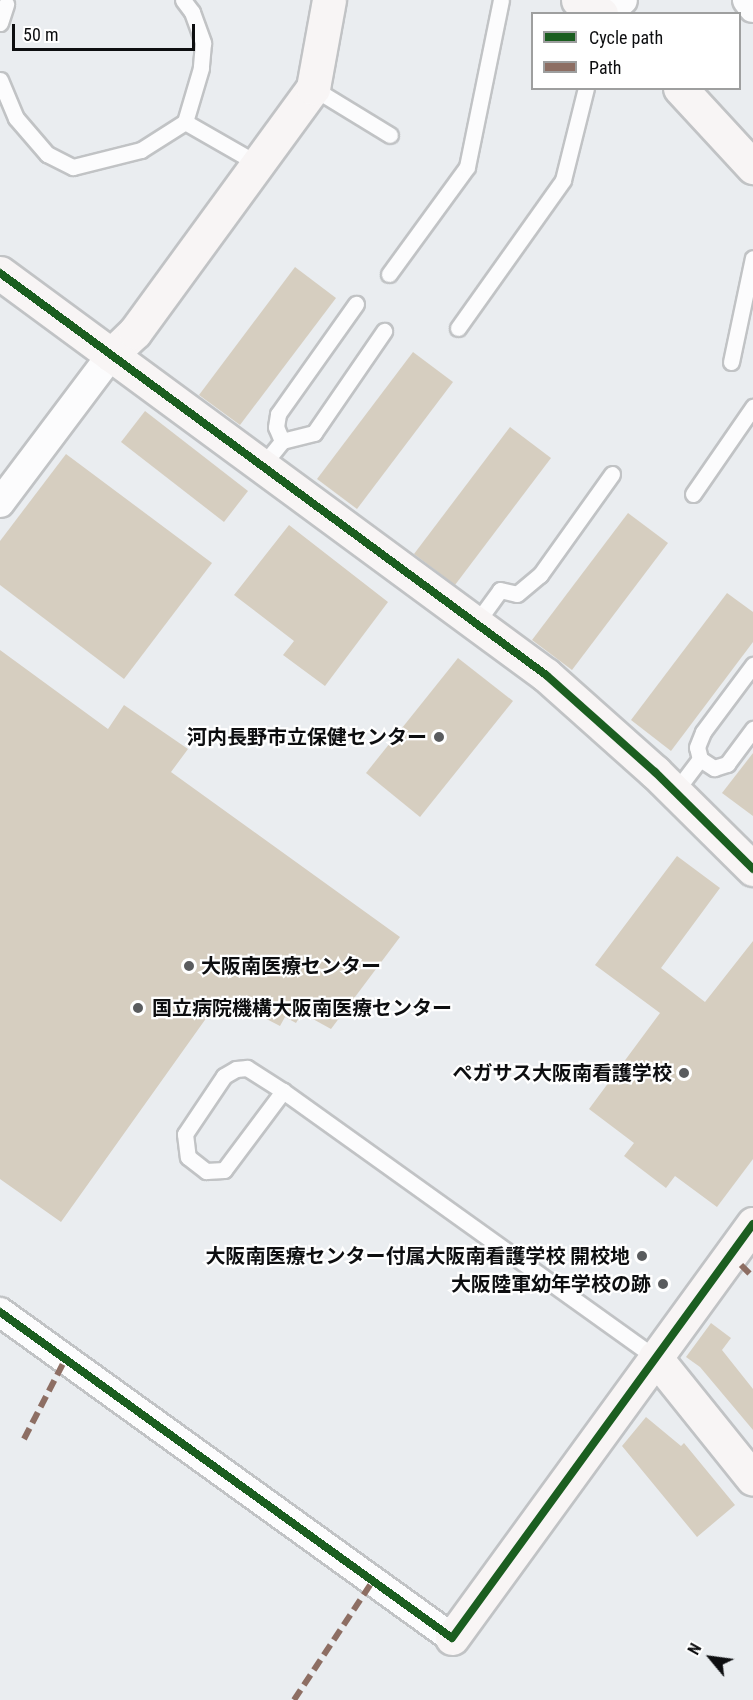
<!DOCTYPE html>
<meta charset="utf-8">
<style>
body{margin:0}
#map{position:relative;width:753px;height:1700px;overflow:hidden;background:#eaedf0;font-family:"Roboto Condensed","Noto Sans JP",sans-serif}
div>[style]{position:absolute}
[style*='--x']{left:calc(var(--x)*1px);top:calc(var(--y)*1px);width:calc(var(--w)*1px);rotate:calc(var(--a)*1deg)}
.building>*{inset:0;background:#d6cec0}
.roads{filter:drop-shadow(2px 0 #c1c3c5) drop-shadow(-2px 0 #c1c3c5) drop-shadow(0 2px #c1c3c5) drop-shadow(0 -2px #c1c3c5)}
.lane>*{height:15px;margin:-7.5px;padding:0 7.5px;transform-origin:7.5px;border-radius:7.5px;background:#fcfcfd}
.street>*{height:28px;margin:-14px;padding:0 14px;transform-origin:14px;border-radius:14px;background:#fcfcfd}
.secondary>*{height:33px;margin:-16.5px;padding:0 16.5px;transform-origin:16.5px;border-radius:16.5px;background:#f8f5f5}
.quiet>*{height:6px;margin-top:-3px;transform-origin:0;background:repeating-linear-gradient(90deg,#8d6e63 0 12px,transparent 0 18px)}
.cycleway>*{height:8px;margin:-4px;padding:0 4px;transform-origin:4px;border-radius:4px;background:#1b5e20}
.dots>*{width:16px;height:16px;translate:-50% -50%;box-sizing:border-box;border:3px solid #fff;border-radius:50%}
span{translate:-50% -50%;white-space:nowrap;text-align:center;line-height:1.15;-webkit-text-stroke:4.5px #fff;paint-order:stroke}
.poi-label{font-size:20px;color:#0d0e10;font-weight:700}
.right{translate:-100% -50%;text-align:right}
.left{translate:0 -50%;text-align:left}
.legend{position:absolute;left:531px;top:12px;width:210px;height:78px;box-sizing:border-box;background:#fff;border:2px solid #9e9f9f;margin:0;padding:8px 10px;list-style:none;font-size:18px;color:#0d0e10}
.legend li{display:flex;align-items:center;gap:12px;height:30px}
.legend b{width:30px;border:2px solid #9e9f9f}
.north{position:absolute;left:681px;top:1628px;width:60px;height:60px;-webkit-text-stroke:4px #fff;paint-order:stroke;rotate:299deg;font-size:16px;font-weight:700;line-height:24px;text-align:center;color:#0d0e10}
.north::after{content:'';display:block;margin:auto;width:21px;height:27px;background:#0d0e10;clip-path:polygon(50% 0,100% 100%,50% 72%,0 100%)}
.scale{position:absolute;left:12px;top:24px;width:183px;height:27px;box-sizing:border-box;border:3px solid #0d0e10;border-top:0;padding-left:8px;font-size:18px;line-height:21px;white-space:nowrap;color:#0d0e10;-webkit-text-stroke:4px #fff;paint-order:stroke}
</style>
<div id="map">
<div class="building">
<div style="clip-path:polygon(295px 267px,336px 298px,240px 425px,199px 395px)"></div>
<div style="clip-path:polygon(413px 352px,453px 382px,357px 509px,317px 479px)"></div>
<div style="clip-path:polygon(145px 411px,248px 491px,224px 522px,121px 442px)"></div>
<div style="clip-path:polygon(510px 427px,551px 458px,455px 585px,414px 554px)"></div>
<div style="clip-path:polygon(66px 454px,212px 563px,124px 679px,0 585px,0 541px)"></div>
<div style="clip-path:polygon(628px 513px,668px 543px,572px 670px,532px 640px)"></div>
<div style="clip-path:polygon(289px 525px,388px 602px,325px 686px,283px 655px,294px 641px,234px 595px)"></div>
<div style="clip-path:polygon(727px 593px,753px 612px,753px 642px,671px 751px,631px 720px)"></div>
<div style="clip-path:polygon(0 650px,108px 729px,124px 705px,188px 749px,171px 772px,400px 937px,331px 1029px,302px 1013px,296px 1023px,285px 1017px,280px 1026px,222px 996px,61px 1222px,0 1179px)"></div>
<div style="clip-path:polygon(458px 658px,513px 701px,420px 817px,366px 773px)"></div>
<div style="clip-path:polygon(753px 753px,753px 816px,722px 793px)"></div>
<div style="clip-path:polygon(677px 856px,720px 888px,661px 968px,705px 1002px,753px 941px,753px 1159px,717px 1207px,675px 1176px,666px 1188px,624px 1156px,634px 1143px,589px 1109px,660px 1013px,595px 965px)"></div>
<div style="clip-path:polygon(711px 1323px,731px 1338px,722px 1350px,753px 1389px,753px 1430px,700px 1367px,686px 1357px)"></div>
<div style="clip-path:polygon(646px 1417px,681px 1446px,684px 1443px,735px 1505px,697px 1537px,622px 1446px)"></div>
</div>
<div class="roads">
<div class="lane">
<div style="--x:183;--y:0;--w:15;--a:53"></div>
<div style="--x:192;--y:12;--w:33;--a:70"></div>
<div style="--x:203;--y:43;--w:25;--a:95"></div>
<div style="--x:201;--y:68;--w:56;--a:106.5"></div>
<div style="--x:185;--y:122;--w:84;--a:29.9"></div>
<div style="--x:0;--y:23;--w:20;--a:-72"></div>
<div style="--x:0;--y:80;--w:41;--a:67.2"></div>
<div style="--x:16;--y:118;--w:48;--a:49.3"></div>
<div style="--x:47;--y:154;--w:29;--a:27"></div>
<div style="--x:73;--y:167;--w:70;--a:-14"></div>
<div style="--x:141;--y:150;--w:52;--a:-32.5"></div>
<div style="--x:313;--y:88;--w:90;--a:31.4"></div>
<div style="--x:389;--y:274;--w:132;--a:-53.9"></div>
<div style="--x:467;--y:167;--w:170;--a:-78.5"></div>
<div style="--x:458;--y:328;--w:181;--a:-54.6"></div>
<div style="--x:563;--y:180;--w:95;--a:-76"></div>
<div style="--x:731;--y:362;--w:106;--a:-78.1"></div>
<div style="--x:282;--y:441;--w:15;--a:-113"></div>
<div style="--x:276;--y:427;--w:13;--a:-81"></div>
<div style="--x:278;--y:414;--w:135;--a:-54.7"></div>
<div style="--x:262;--y:466;--w:32;--a:-51"></div>
<div style="--x:282;--y:441;--w:33;--a:-14"></div>
<div style="--x:314;--y:433;--w:124;--a:-55.5"></div>
<div style="--x:693;--y:494;--w:106;--a:-55.4"></div>
<div style="--x:477;--y:622;--w:39;--a:-54"></div>
<div style="--x:500;--y:590;--w:17;--a:13"></div>
<div style="--x:517;--y:594;--w:30;--a:-40"></div>
<div style="--x:540;--y:575;--w:124;--a:-54.5"></div>
<div style="--x:700;--y:759;--w:12;--a:-104"></div>
<div style="--x:697;--y:747;--w:16;--a:-68"></div>
<div style="--x:703;--y:732;--w:84;--a:-53.3"></div>
<div style="--x:675;--y:792;--w:41;--a:-52.9"></div>
<div style="--x:700;--y:759;--w:17;--a:33"></div>
<div style="--x:714;--y:768;--w:14;--a:-17"></div>
<div style="--x:727;--y:764;--w:44;--a:-53.4"></div>
<div style="--x:283;--y:1091;--w:43;--a:-147.4"></div>
<div style="--x:247;--y:1068;--w:11;--a:175"></div>
<div style="--x:236;--y:1069;--w:14;--a:150"></div>
<div style="--x:224;--y:1076;--w:70;--a:123.9"></div>
<div style="--x:185;--y:1134;--w:23;--a:83"></div>
<div style="--x:188;--y:1157;--w:23;--a:38"></div>
<div style="--x:206;--y:1171;--w:18;--a:-3"></div>
<div style="--x:224;--y:1170;--w:99;--a:-53.2"></div>
<div style="--x:283;--y:1091;--w:457;--a:35.6"></div>
</div>
<div class="street">
<div style="--x:747;--y:0;--w:10;--a:53"></div>
<div style="--x:607;--y:14;--w:21;--a:-41"></div>
<div style="--x:0;--y:503;--w:185;--a:-53.1"></div>
<div style="--x:0;--y:1312;--w:557;--a:35.8"></div>
</div>
<div class="secondary">
<div style="--x:578;--y:0;--w:27;--a:31"></div>
<div style="--x:680;--y:88;--w:108;--a:47.3"></div>
<div style="--x:0;--y:273;--w:678;--a:36.36"></div>
<div style="--x:546;--y:675;--w:146;--a:41.7"></div>
<div style="--x:655;--y:772;--w:138;--a:44.7"></div>
<div style="--x:111;--y:355;--w:33;--a:-44"></div>
<div style="--x:135;--y:332;--w:302;--a:-53.9"></div>
<div style="--x:313;--y:88;--w:89;--a:-79.7"></div>
<div style="--x:655;--y:1357;--w:156;--a:51.2"></div>
<div style="--x:452;--y:1638;--w:512;--a:-53.98"></div>
</div>
</div>
<div class="quiet">
<div style="--x:741;--y:1265;--w:17;--a:45"></div>
<div style="--x:24;--y:1439;--w:89;--a:-62.6"></div>
<div style="--x:294;--y:1700;--w:141;--a:-56.5"></div>
</div>
<div class="cycleway">
<div style="--x:0;--y:273;--w:678;--a:36.36"></div>
<div style="--x:546;--y:675;--w:146;--a:41.7"></div>
<div style="--x:655;--y:772;--w:138;--a:44.7"></div>
<div style="--x:0;--y:1312;--w:557;--a:35.8"></div>
<div style="--x:452;--y:1638;--w:512;--a:-53.98"></div>
</div>
<div class="dots">
<div style="left:439px;top:737px;background:#5a5c5e"></div>
<div style="left:189px;top:966px;background:#5a5c5e"></div>
<div style="left:138px;top:1008px;background:#5a5c5e"></div>
<div style="left:684px;top:1073px;background:#5a5c5e"></div>
<div style="left:642px;top:1256px;background:#5a5c5e"></div>
<div style="left:663px;top:1284px;background:#5a5c5e"></div>
</div>
<div class="poi-label">
<span class="right" style="left:427px;top:737px">河内長野市立保健センター</span>
<span class="left" style="left:201px;top:966px">大阪南医療センター</span>
<span class="left" style="left:152px;top:1008px">国立病院機構大阪南医療センター</span>
<span class="right" style="left:672px;top:1073px">ぺガサス大阪南看護学校</span>
<span class="right" style="left:630px;top:1256px">大阪南医療センター付属大阪南看護学校 開校地</span>
<span class="right" style="left:651px;top:1284px">大阪陸軍幼年学校の跡</span>
</div>
<ul class="legend">
<li><b style="height:8px;background:#1b5e20"></b>Cycle path</li>
<li><b style="height:8px;background:#8d6e63"></b>Path</li>
</ul>
<div class="north">N</div>
<div class="scale">50 m</div>
</div>
